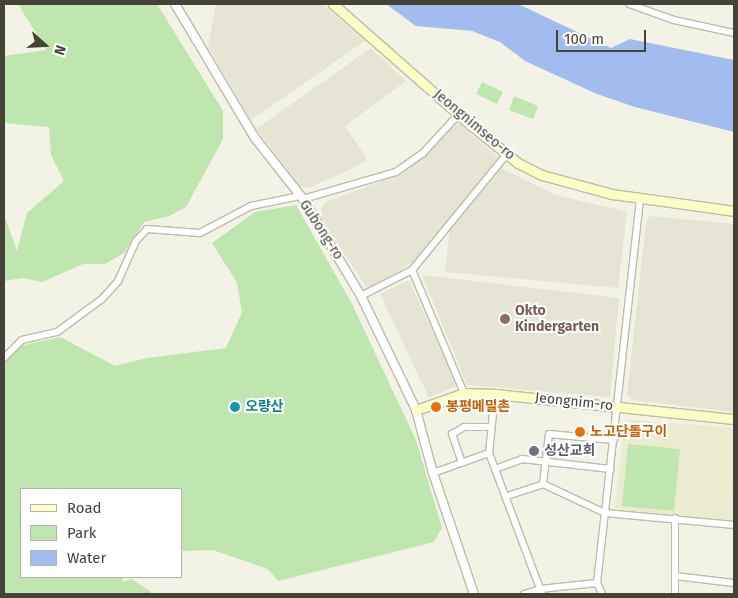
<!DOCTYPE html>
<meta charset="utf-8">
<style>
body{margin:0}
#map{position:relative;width:738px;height:598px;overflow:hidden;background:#f2f2e5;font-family:"Fira Sans","Noto Sans KR",sans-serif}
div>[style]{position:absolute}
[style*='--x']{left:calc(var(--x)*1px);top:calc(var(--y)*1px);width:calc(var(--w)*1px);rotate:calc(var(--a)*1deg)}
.residential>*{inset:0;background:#e6e5d3}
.education>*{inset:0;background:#ebebcf}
.green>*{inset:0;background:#bfe6ae}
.water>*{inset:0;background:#a2bcef}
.roads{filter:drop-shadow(1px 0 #bebca8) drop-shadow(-1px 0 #bebca8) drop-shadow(0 1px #bebca8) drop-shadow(0 -1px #bebca8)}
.minor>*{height:6px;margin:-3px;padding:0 3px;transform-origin:3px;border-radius:3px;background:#fff}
.tertiary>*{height:8px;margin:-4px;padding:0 4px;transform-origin:4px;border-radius:4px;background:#fff}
.secondary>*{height:9px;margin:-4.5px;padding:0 4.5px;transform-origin:4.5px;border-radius:4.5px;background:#fdfec4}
.dots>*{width:14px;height:14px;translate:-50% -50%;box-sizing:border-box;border:2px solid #fff;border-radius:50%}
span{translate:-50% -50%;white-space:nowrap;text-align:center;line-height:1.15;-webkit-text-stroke:4px #fff;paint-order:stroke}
.street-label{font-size:14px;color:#454335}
.education-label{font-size:14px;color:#785e54;font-weight:700}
.left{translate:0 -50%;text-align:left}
.culture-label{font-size:14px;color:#0d838f;font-weight:700}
.food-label{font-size:14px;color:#c56008;font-weight:700}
.worship-label{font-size:14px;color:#5b616d;font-weight:700}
.frame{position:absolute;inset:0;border:5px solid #454335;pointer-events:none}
.legend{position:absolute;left:20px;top:488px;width:162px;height:90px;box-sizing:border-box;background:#fff;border:1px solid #b5b4ae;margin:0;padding:6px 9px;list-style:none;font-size:15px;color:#454335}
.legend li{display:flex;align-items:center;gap:10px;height:25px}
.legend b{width:25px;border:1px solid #b5b4ae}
.north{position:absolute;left:20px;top:20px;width:50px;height:50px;-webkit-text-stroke:4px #fff;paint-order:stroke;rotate:109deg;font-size:14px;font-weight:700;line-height:20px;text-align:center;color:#454335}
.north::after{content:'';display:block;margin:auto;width:18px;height:22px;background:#454335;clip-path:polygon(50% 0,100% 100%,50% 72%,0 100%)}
.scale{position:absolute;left:556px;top:30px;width:90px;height:22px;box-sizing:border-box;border:2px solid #454335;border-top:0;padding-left:6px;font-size:15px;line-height:18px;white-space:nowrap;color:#454335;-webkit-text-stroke:4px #fff;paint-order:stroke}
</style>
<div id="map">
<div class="residential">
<div style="clip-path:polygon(216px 4px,322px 4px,365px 41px,251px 120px,208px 47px)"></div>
<div style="clip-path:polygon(371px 48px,406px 81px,345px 126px,367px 159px,356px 167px,308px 188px,300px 186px,256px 129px)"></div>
<div style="clip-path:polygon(457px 122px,500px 159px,418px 259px,368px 290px,319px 215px,324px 203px,403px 173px)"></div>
<div style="clip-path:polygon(501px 168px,556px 195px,627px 212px,618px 288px,445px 272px,450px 230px)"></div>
<div style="clip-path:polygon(650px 216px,734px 224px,734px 412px,632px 400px,627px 395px,646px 223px)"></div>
<div style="clip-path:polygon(422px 275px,619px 298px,610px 397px,467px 385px)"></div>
<div style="clip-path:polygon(409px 280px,457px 385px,429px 398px,380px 294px)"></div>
</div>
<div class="education">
<div style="clip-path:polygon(625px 419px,734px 428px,732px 521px,615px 509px)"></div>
</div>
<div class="green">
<div style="clip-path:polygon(18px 4px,157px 4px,223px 111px,223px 139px,186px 207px,169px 216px,144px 222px,124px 253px,105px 264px,83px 264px,42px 282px,23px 278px,4px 281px,4px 215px,17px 251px,27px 213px,64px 181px,51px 155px,49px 127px,4px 123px,4px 56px,46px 50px)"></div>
<div style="clip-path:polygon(482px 82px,503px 92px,497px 104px,476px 94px)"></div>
<div style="clip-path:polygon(514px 96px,538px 106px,533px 119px,509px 110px)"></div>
<div style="clip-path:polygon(296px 205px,352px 304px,416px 440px,442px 528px,434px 542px,278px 581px,268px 569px,213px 550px,181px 551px,181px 489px,21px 489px,21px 577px,122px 577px,123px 582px,131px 579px,150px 591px,150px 594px,4px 594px,4px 358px,15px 347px,60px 337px,115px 366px,147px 358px,226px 348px,242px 312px,237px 283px,212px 243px,255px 212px)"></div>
<div style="clip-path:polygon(628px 444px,680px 449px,674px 511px,622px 506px)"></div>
</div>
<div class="water">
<div style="clip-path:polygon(386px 4px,518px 4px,611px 48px,630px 39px,734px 60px,734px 132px,635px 107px,597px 94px,525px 61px,500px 42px,472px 31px,416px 26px)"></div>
</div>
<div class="roads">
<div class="minor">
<div style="--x:629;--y:4;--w:48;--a:19.6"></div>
<div style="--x:674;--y:20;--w:61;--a:12.2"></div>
<div style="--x:303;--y:199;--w:97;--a:-16.2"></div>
<div style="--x:396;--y:172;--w:33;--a:-35"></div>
<div style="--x:423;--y:153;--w:53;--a:-47.3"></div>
<div style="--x:412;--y:270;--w:134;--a:67.1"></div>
<div style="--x:361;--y:296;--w:57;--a:-27"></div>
<div style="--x:412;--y:270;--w:150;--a:-50.7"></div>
<div style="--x:4;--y:358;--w:25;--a:-45"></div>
<div style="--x:22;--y:340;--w:36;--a:-13"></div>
<div style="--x:57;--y:332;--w:56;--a:-36.3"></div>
<div style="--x:102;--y:299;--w:24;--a:-48"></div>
<div style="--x:118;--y:281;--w:44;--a:-65.8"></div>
<div style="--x:136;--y:241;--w:16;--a:-47"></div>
<div style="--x:147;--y:229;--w:53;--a:4.3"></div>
<div style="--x:200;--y:233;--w:58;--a:-27.9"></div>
<div style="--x:251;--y:206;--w:50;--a:-11.5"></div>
<div style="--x:495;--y:394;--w:59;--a:95.8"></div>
<div style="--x:489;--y:453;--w:151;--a:69.4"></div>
<div style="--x:462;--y:463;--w:31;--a:-109"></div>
<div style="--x:452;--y:434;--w:14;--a:-30"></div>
<div style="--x:464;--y:427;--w:27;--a:0"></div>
<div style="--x:495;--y:469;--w:29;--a:-20"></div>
<div style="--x:522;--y:459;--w:89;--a:6.5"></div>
<div style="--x:433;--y:473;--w:59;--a:-19.7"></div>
<div style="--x:543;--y:484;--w:50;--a:-83.2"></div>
<div style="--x:549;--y:434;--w:65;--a:5.3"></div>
<div style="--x:507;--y:496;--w:38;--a:-18"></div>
<div style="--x:543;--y:484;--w:68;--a:25.1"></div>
<div style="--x:605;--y:513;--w:130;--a:5.3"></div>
<div style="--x:675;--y:518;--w:76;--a:90"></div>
<div style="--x:675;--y:576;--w:59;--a:6.8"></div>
<div style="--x:524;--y:594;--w:17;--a:-17"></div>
<div style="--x:540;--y:589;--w:57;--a:-6"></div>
<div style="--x:602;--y:594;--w:12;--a:-114"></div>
<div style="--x:597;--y:583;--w:385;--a:-83.6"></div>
</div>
<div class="tertiary">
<div style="--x:175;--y:4;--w:156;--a:59.2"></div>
<div style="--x:255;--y:138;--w:78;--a:51.8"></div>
<div style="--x:303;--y:199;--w:113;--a:59.1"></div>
<div style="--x:361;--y:296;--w:127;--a:64.2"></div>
<div style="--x:416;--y:410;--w:65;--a:74.9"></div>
<div style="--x:433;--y:473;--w:128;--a:71.3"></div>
</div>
<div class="secondary">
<div style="--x:333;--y:4;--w:185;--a:41.3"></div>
<div style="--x:472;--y:126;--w:59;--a:38.8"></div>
<div style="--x:518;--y:163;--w:27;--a:27"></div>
<div style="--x:542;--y:175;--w:73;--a:15.2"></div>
<div style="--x:612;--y:194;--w:123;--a:7.9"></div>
<div style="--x:416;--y:410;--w:51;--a:-19.5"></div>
<div style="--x:464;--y:393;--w:31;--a:2"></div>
<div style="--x:495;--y:394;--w:240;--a:6"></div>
</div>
</div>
<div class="dots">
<div style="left:505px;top:319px;background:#8d6e63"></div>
<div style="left:235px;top:407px;background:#0f9aa8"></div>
<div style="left:436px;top:407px;background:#e8710a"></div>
<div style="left:580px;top:432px;background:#e8710a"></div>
<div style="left:534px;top:451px;background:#6b7280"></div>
</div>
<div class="street-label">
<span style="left:474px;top:125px;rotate:40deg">Jeongnimseo-ro</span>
<span style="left:321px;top:230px;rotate:57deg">Gubong-ro</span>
<span style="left:574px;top:402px;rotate:6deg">Jeongnim-ro</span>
</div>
<div class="education-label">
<span class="left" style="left:515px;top:319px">Okto<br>Kindergarten</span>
</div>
<div class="culture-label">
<span class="left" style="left:245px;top:407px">오량산</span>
</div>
<div class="food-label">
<span class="left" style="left:446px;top:407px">봉평메밀촌</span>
<span class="left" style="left:590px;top:432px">노고단돌구이</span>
</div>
<div class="worship-label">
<span class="left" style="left:544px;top:451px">성산교회</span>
</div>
<div class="frame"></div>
<ul class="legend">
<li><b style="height:6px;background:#fdfec4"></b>Road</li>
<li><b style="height:14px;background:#bfe6ae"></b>Park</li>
<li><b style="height:14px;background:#a2bcef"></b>Water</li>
</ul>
<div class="north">N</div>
<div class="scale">100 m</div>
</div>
